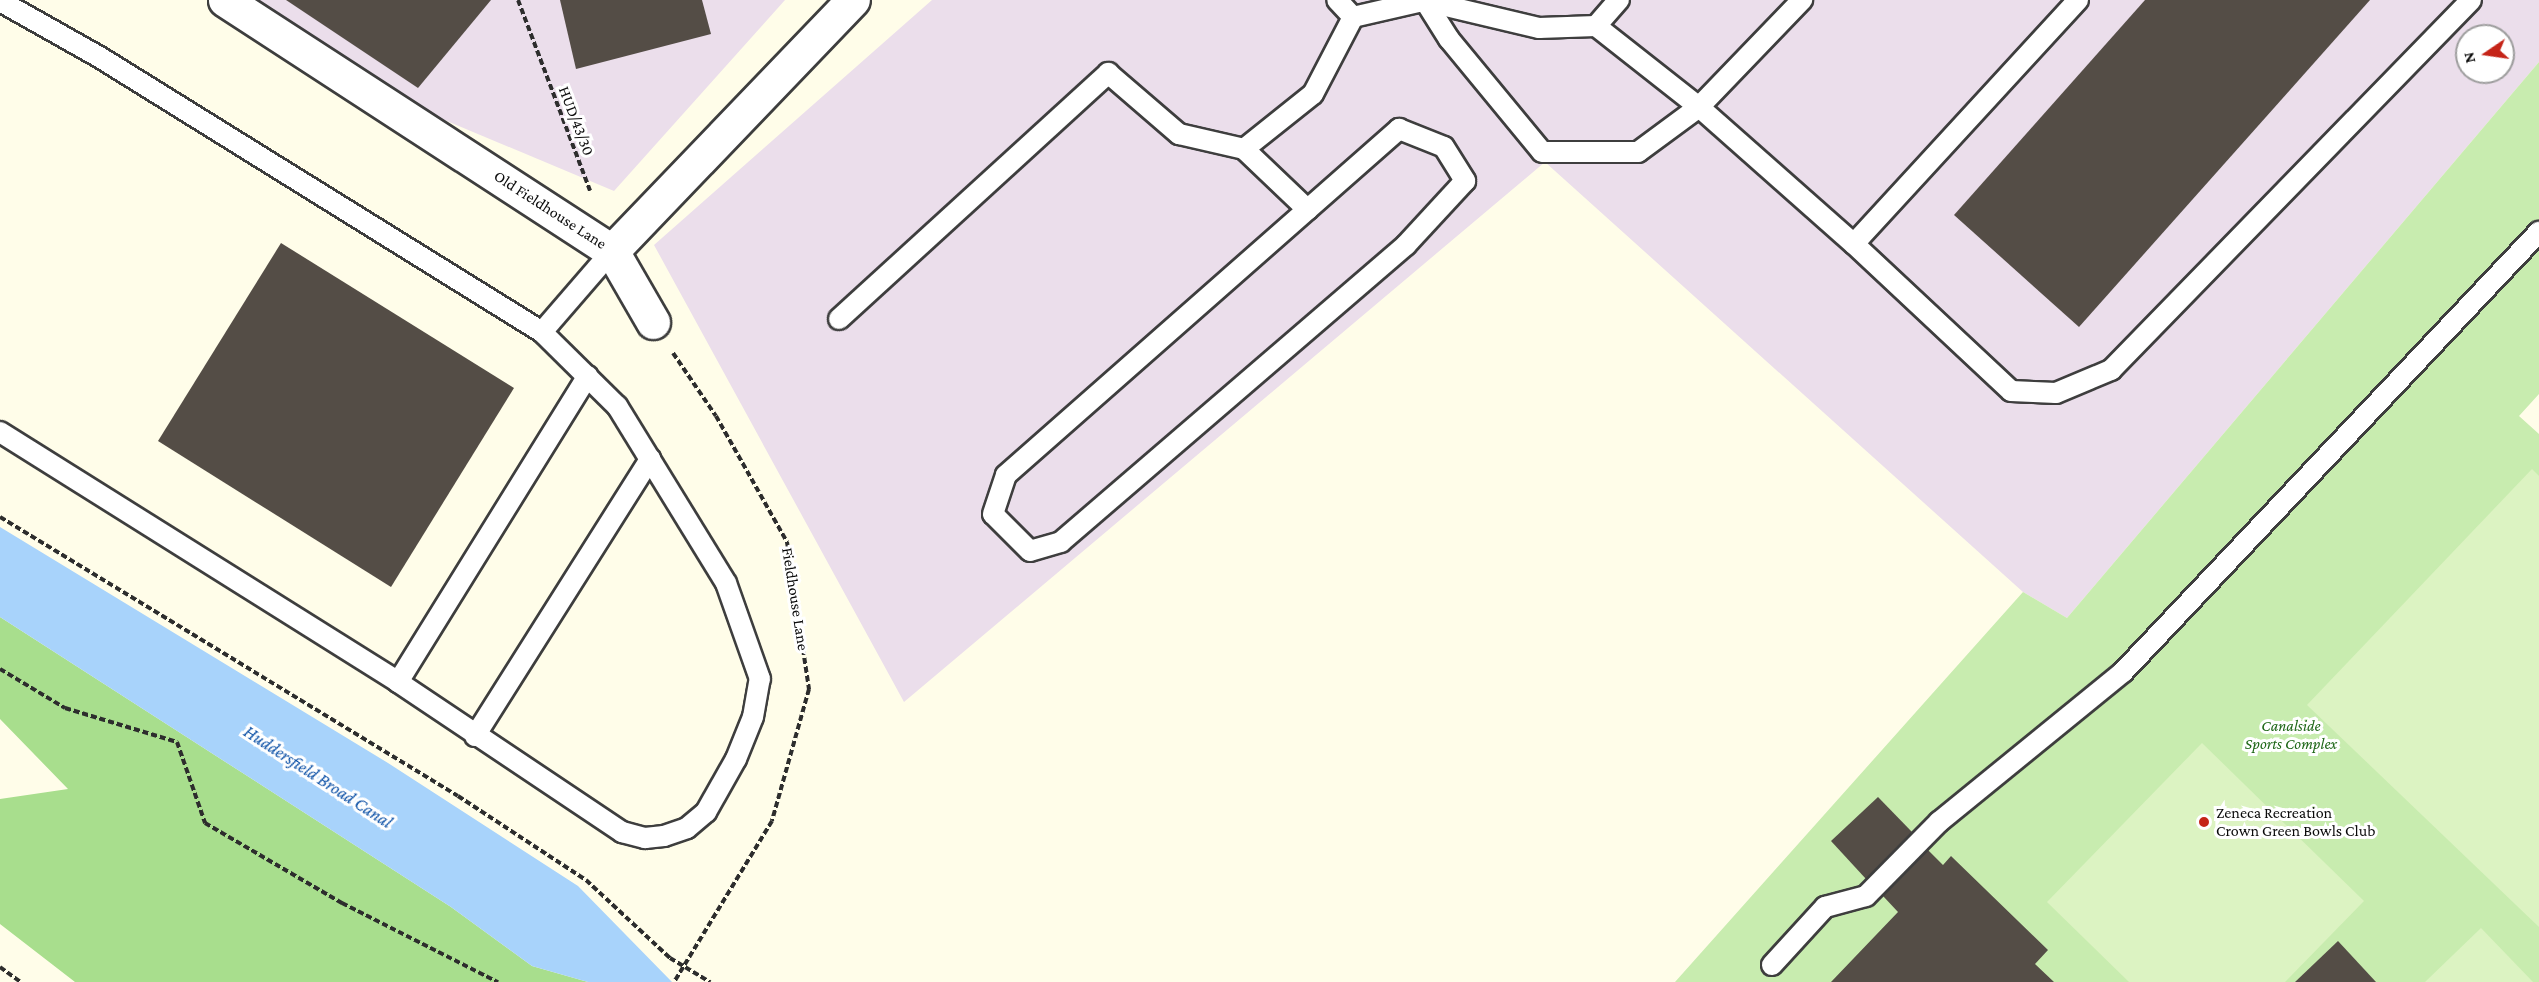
<!DOCTYPE html>
<style>
body{margin:0}
#map{position:relative;width:2539px;height:982px;overflow:hidden;background:#fffde9;font-family:"Crimson Pro",serif}
div>[style]{position:absolute}
[style*='--x']{left:calc(var(--x)*1px);top:calc(var(--y)*1px);width:calc(var(--w)*1px);rotate:calc(var(--a)*1deg)}
.industrial>*{inset:0;background:#ebdeeb}
.green>*{inset:0;background:#c8ecaf}
.forest>*{inset:0;background:#a8de8d}
.pitch>*{inset:0;background:#dcf3c2}
.water>*{inset:0;background:#a8d3fb}
.building>*{inset:0;background:#544d46}
.path>*{height:4px;margin-top:-2px;transform-origin:0;background:repeating-linear-gradient(90deg,#2d2d2d 0 6px,transparent 0 9px)}
.roads{filter:drop-shadow(2px 0 #3e3e3e) drop-shadow(-2px 0 #3e3e3e) drop-shadow(0 2px #3e3e3e) drop-shadow(0 -2px #3e3e3e)}
.lane>*{height:20px;margin:-10px;padding:0 10px;transform-origin:10px;border-radius:10px;background:#fff}
.street>*{height:33px;margin:-16.5px;padding:0 16.5px;transform-origin:16.5px;border-radius:16.5px;background:#fff}
.dots>*{width:16px;height:16px;translate:-50% -50%;box-sizing:border-box;border:3px solid #fff;border-radius:50%}
span{translate:-50% -50%;white-space:nowrap;text-align:center;line-height:1.15;-webkit-text-stroke:6px #fff;paint-order:stroke}
.street-label{font-size:16px;color:#0b0b0b}
.park-label{font-size:16px;color:#1e6717;font-style:italic}
.poi-label{font-size:16px;color:#0b0b0b}
.left{translate:0 -50%;text-align:left}
.water-label{font-size:18px;color:#0b50a6;font-style:italic}
.north{position:absolute;left:2455px;top:24px;width:60px;height:60px;box-sizing:border-box;background:#fff;border:2px solid #9d9d9d;border-radius:50%;rotate:257deg;font-size:16px;font-weight:700;line-height:24px;text-align:center;color:#0b0b0b}
.north::after{content:'';display:block;margin:auto;width:21px;height:27px;background:#c52418;clip-path:polygon(50% 0,100% 100%,50% 72%,0 100%)}
</style>
<div id="map">
<div class="industrial">
<div style="clip-path:polygon(250px 0,785px 0,614px 191px,373px 90px)"></div>
<div style="clip-path:polygon(evenodd,932px 0,2539px 0,2539px 62px,2067px 618px,2023px 592px,1545px 162px,904px 702px,654px 245px,932px 0,2467px 36px,2503px 36px,2503px 72px,2467px 72px,2467px 36px)"></div>
</div>
<div class="green">
<div style="clip-path:polygon(2539px 62px,2539px 394px,2519px 416px,2539px 434px,2539px 982px,1675px 982px,2023px 592px,2067px 618px)"></div>
</div>
<div class="forest">
<div style="clip-path:polygon(0 617px,451px 907px,532px 966px,588px 982px,75px 982px,0 924px,0 799px,68px 789px,0 719px)"></div>
</div>
<div class="pitch">
<div style="clip-path:polygon(2532px 469px,2539px 476px,2539px 927px,2307px 705px)"></div>
<div style="clip-path:polygon(2202px 743px,2364px 901px,2285px 982px,2129px 982px,2047px 902px)"></div>
<div style="clip-path:polygon(2481px 928px,2533px 982px,2425px 982px)"></div>
</div>
<div class="water">
<div style="clip-path:polygon(0 527px,388px 763px,578px 886px,672px 982px,588px 982px,532px 966px,451px 907px,0 617px)"></div>
</div>
<div class="building">
<div style="clip-path:polygon(286px 0,491px 0,418px 88px)"></div>
<div style="clip-path:polygon(560px 0,702px 0,711px 34px,576px 69px)"></div>
<div style="clip-path:polygon(2145px 0,2370px 0,2079px 327px,1954px 215px)"></div>
<div style="clip-path:polygon(281px 243px,514px 388px,391px 587px,158px 441px)"></div>
<div style="clip-path:polygon(1878px 797px,1912px 832px,1866px 879px,1831px 841px)"></div>
<div style="clip-path:polygon(1928px 850px,1943px 865px,1951px 856px,2048px 950px,2035px 964px,2054px 982px,1831px 982px,1898px 912px,1883px 896px)"></div>
<div style="clip-path:polygon(2338px 941px,2376px 982px,2295px 982px)"></div>
</div>
<div class="path">
<div style="--x:518;--y:0;--w:204;--a:69.3"></div>
<div style="--x:673;--y:353;--w:76;--a:55.7"></div>
<div style="--x:716;--y:416;--w:145;--a:60.6"></div>
<div style="--x:787;--y:542;--w:149;--a:81.5"></div>
<div style="--x:809;--y:689;--w:137;--a:105.7"></div>
<div style="--x:772;--y:821;--w:188;--a:121.3"></div>
<div style="--x:0;--y:517;--w:536;--a:31.35"></div>
<div style="--x:458;--y:796;--w:153;--a:33.3"></div>
<div style="--x:586;--y:880;--w:115;--a:42.9"></div>
<div style="--x:670;--y:958;--w:47;--a:31"></div>
<div style="--x:0;--y:669;--w:76;--a:31"></div>
<div style="--x:65;--y:708;--w:117;--a:16.9"></div>
<div style="--x:177;--y:742;--w:86;--a:70.9"></div>
<div style="--x:205;--y:823;--w:159;--a:30.3"></div>
<div style="--x:342;--y:903;--w:175;--a:26.9"></div>
<div style="--x:0;--y:967;--w:26;--a:36"></div>
</div>
<div class="roads">
<div class="lane">
<div style="--x:2078;--y:0;--w:331;--a:132.6"></div>
<div style="--x:1854;--y:244;--w:215;--a:43.1"></div>
<div style="--x:2011;--y:391;--w:45;--a:2.5"></div>
<div style="--x:2056;--y:393;--w:60;--a:-22.7"></div>
<div style="--x:2111;--y:370;--w:516;--a:-45.78"></div>
<div style="--x:0;--y:1;--w:116;--a:29.4"></div>
<div style="--x:101;--y:58;--w:519;--a:31.85"></div>
<div style="--x:542;--y:332;--w:107;--a:-49.2"></div>
<div style="--x:1425;--y:1;--w:45;--a:57.7"></div>
<div style="--x:1449;--y:39;--w:146;--a:50.5"></div>
<div style="--x:1542;--y:152;--w:96;--a:0"></div>
<div style="--x:1638;--y:152;--w:76;--a:-36.4"></div>
<div style="--x:1699;--y:107;--w:207;--a:41.5"></div>
<div style="--x:1425;--y:1;--w:117;--a:13.3"></div>
<div style="--x:1539;--y:28;--w:57;--a:-2"></div>
<div style="--x:1596;--y:26;--w:35;--a:-49"></div>
<div style="--x:1353;--y:17;--w:76;--a:-12.9"></div>
<div style="--x:1596;--y:26;--w:131;--a:38.2"></div>
<div style="--x:1699;--y:107;--w:149;--a:-46.1"></div>
<div style="--x:1399;--y:129;--w:48;--a:21.8"></div>
<div style="--x:1444;--y:147;--w:40;--a:58"></div>
<div style="--x:1465;--y:181;--w:87;--a:132.7"></div>
<div style="--x:1406;--y:245;--w:455;--a:139.3"></div>
<div style="--x:1061;--y:542;--w:32;--a:164"></div>
<div style="--x:1030;--y:551;--w:52;--a:-135"></div>
<div style="--x:993;--y:514;--w:41;--a:-71.6"></div>
<div style="--x:1006;--y:475;--w:524;--a:-41.36"></div>
<div style="--x:1244;--y:149;--w:88;--a:43.6"></div>
<div style="--x:839;--y:319;--w:365;--a:-42.4"></div>
<div style="--x:1108;--y:73;--w:94;--a:40.7"></div>
<div style="--x:1179;--y:134;--w:67;--a:13"></div>
<div style="--x:1244;--y:149;--w:88;--a:-38.6"></div>
<div style="--x:1313;--y:94;--w:87;--a:-62.5"></div>
<div style="--x:1353;--y:17;--w:23;--a:-133"></div>
<div style="--x:0;--y:432;--w:470;--a:32.1"></div>
<div style="--x:398;--y:682;--w:270;--a:33.8"></div>
<div style="--x:622;--y:832;--w:24;--a:15"></div>
<div style="--x:645;--y:838;--w:19;--a:-6"></div>
<div style="--x:664;--y:836;--w:24;--a:-19"></div>
<div style="--x:687;--y:828;--w:25;--a:-40"></div>
<div style="--x:706;--y:812;--w:61;--a:-60.5"></div>
<div style="--x:736;--y:759;--w:45;--a:-68"></div>
<div style="--x:753;--y:717;--w:39;--a:-80"></div>
<div style="--x:760;--y:679;--w:102;--a:-109.5"></div>
<div style="--x:726;--y:583;--w:208;--a:-121.6"></div>
<div style="--x:617;--y:406;--w:105;--a:-135.4"></div>
<div style="--x:398;--y:682;--w:360;--a:-58.2"></div>
<div style="--x:475;--y:736;--w:328;--a:-57.7"></div>
<div style="--x:1772;--y:965;--w:79;--a:-47.6"></div>
<div style="--x:1825;--y:907;--w:42;--a:-15"></div>
<div style="--x:1866;--y:896;--w:104;--a:-45.4"></div>
<div style="--x:1939;--y:822;--w:237;--a:-39.2"></div>
<div style="--x:2123;--y:672;--w:606;--a:-46.61"></div>
</div>
<div class="street">
<div style="--x:225;--y:0;--w:461;--a:33"></div>
<div style="--x:612;--y:251;--w:348;--a:-46.2"></div>
<div style="--x:612;--y:251;--w:82;--a:60"></div>
</div>
</div>
<div class="dots">
<div style="left:2204px;top:822px;background:#c52418"></div>
</div>
<div class="street-label">
<span style="left:576px;top:121px;rotate:69deg">HUD/43/30</span>
<span style="left:550px;top:210px;rotate:33deg">Old Fieldhouse Lane</span>
<span style="left:795px;top:599px;rotate:81deg">Fieldhouse Lane</span>
</div>
<div class="park-label">
<span style="left:2291px;top:735px">Canalside<br>Sports Complex</span>
</div>
<div class="poi-label">
<span class="left" style="left:2216px;top:822px">Zeneca Recreation<br>Crown Green Bowls Club</span>
</div>
<div class="water-label">
<span style="left:318px;top:777px;rotate:33deg">Huddersfield Broad Canal</span>
</div>
<div class="north">N</div>
</div>
